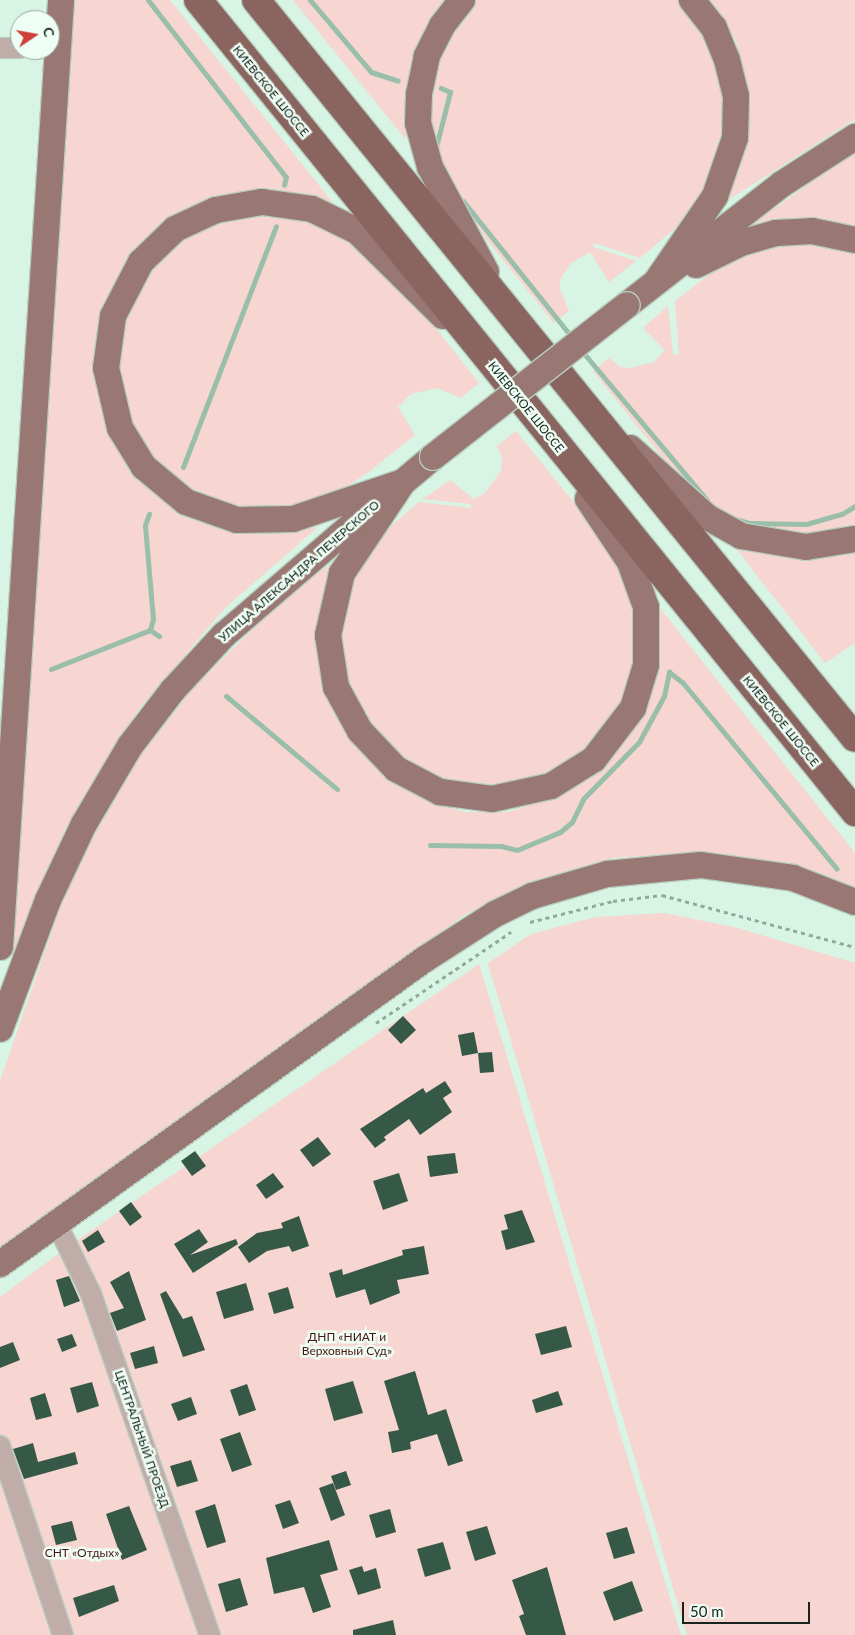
<!DOCTYPE html>
<meta charset="utf-8">
<style>
body{margin:0}
#map{position:relative;width:855px;height:1635px;overflow:hidden;background:#d8f4e4;font-family:Lato,sans-serif}
div>[style]{position:absolute}
[style*='--x']{left:calc(var(--x)*1px);top:calc(var(--y)*1px);width:calc(var(--w)*1px);rotate:calc(var(--a)*1deg)}
.green>*{inset:0;background:#f7d5d0}
.stream>*{height:5px;margin:-2.5px;padding:0 2.5px;transform-origin:2.5px;border-radius:2.5px;background:#99bfaa}
.building>*{inset:0;background:#365947}
.path>*{height:3px;margin-top:-1.5px;transform-origin:0;background:repeating-linear-gradient(90deg,#94a99d 0 4px,transparent 0 8px)}
.roads{filter:drop-shadow(1px 0 #b6cec0) drop-shadow(-1px 0 #b6cec0) drop-shadow(0 1px #b6cec0) drop-shadow(0 -1px #b6cec0)}
.minor>*{height:20px;margin:-10px;padding:0 10px;transform-origin:10px;border-radius:10px;background:#c0adaa}
.major>*{height:26px;margin:-13px;padding:0 13px;transform-origin:13px;border-radius:13px;background:#997773}
.highway>*{height:28px;margin:-14px;padding:0 14px;transform-origin:14px;border-radius:14px;background:#8a645f}
.bridges{filter:drop-shadow(1px 0 #b6cec0) drop-shadow(-1px 0 #b6cec0) drop-shadow(0 1px #b6cec0) drop-shadow(0 -1px #b6cec0)}
.major-bridge>*{height:26px;margin:-13px;padding:0 13px;transform-origin:13px;border-radius:13px;background:#997773}
span{translate:-50% -50%;white-space:nowrap;text-align:center;line-height:1.15;-webkit-text-stroke:5px #eefef5;paint-order:stroke}
.street-label{font-size:12px;color:#19231d}
.park-label{font-size:12px;color:#491512}
.north{position:absolute;left:10px;top:10px;width:50px;height:50px;box-sizing:border-box;background:#eefef5;border:1px solid #99a69f;border-radius:50%;rotate:78deg;font-size:14px;font-weight:700;line-height:20px;text-align:center;color:#19231d}
.north::after{content:'';display:block;margin:auto;width:18px;height:22px;background:#cd3f39;clip-path:polygon(50% 0,100% 100%,50% 72%,0 100%)}
.scale{position:absolute;left:682px;top:1602px;width:128px;height:22px;box-sizing:border-box;border:2px solid #19231d;border-top:0;padding-left:6px;font-size:15px;line-height:18px;white-space:nowrap;color:#19231d;-webkit-text-stroke:4px #eefef5;paint-order:stroke}
</style>
<div id="map">
<div class="green">
<div style="clip-path:polygon(73px 0,170px 0,334px 204px,272px 191px,131px 260px,109px 428px,248px 532px,277px 533px,318px 527px,225px 608px,138px 710px,64px 831px,13px 954px)"></div>
<div style="clip-path:polygon(293px 0,448px 0,407px 102px,406px 140px)"></div>
<div style="clip-path:polygon(476px 0,679px 0,704px 32px,724px 89px,725px 129px,713px 179px,683px 222px,640px 258px,594px 243px,593px 247px,636px 261px,609px 282px,590px 252px,570px 264px,560px 280px,560px 289px,569px 311px,554px 323px,466px 214px,448px 185px,429px 129px,434px 70px,462px 16px)"></div>
<div style="clip-path:polygon(709px 0,855px 0,855px 119px,722px 204px,740px 169px,748px 96px,736px 41px)"></div>
<div style="clip-path:polygon(855px 151px,855px 227px,783px 220px,750px 226px)"></div>
<div style="clip-path:polygon(246px 211px,329px 225px,398px 280px,479px 383px,461px 398px,437px 388px,411px 394px,398px 407px,415px 435px,370px 471px,325px 501px,259px 512px,212px 501px,188px 488px,158px 463px,132px 430px,117px 370px,122px 322px,146px 271px,181px 238px)"></div>
<div style="clip-path:polygon(787px 241px,855px 249px,855px 528px,826px 536px,764px 533px,721px 515px,673px 471px,593px 371px,609px 358px,620px 367px,630px 368px,654px 362px,665px 350px,643px 328px,668px 306px,673px 354px,679px 355px,675px 301px,725px 262px)"></div>
<div style="clip-path:polygon(516px 431px,612px 550px,636px 609px,632px 685px,597px 743px,563px 769px,503px 788px,445px 782px,414px 767px,379px 737px,350px 693px,339px 640px,351px 579px,384px 532px,419px 502px,471px 508px,471px 504px,423px 499px,450px 480px,474px 499px,485px 493px,501px 471px,502px 457px,497px 446px)"></div>
<div style="clip-path:polygon(735px 547px,807px 559px,855px 552px,855px 643px,825px 663px)"></div>
<div style="clip-path:polygon(338px 558px,321px 602px,316px 649px,321px 681px,346px 735px,394px 783px,426px 801px,465px 812px,508px 812px,554px 797px,609px 758px,656px 603px,855px 853px,855px 888px,804px 868px,708px 852px,613px 858px,524px 884px,463px 916px,0 1249px,0 1081px,60px 908px,87px 848px,138px 759px,194px 687px,287px 596px)"></div>
<div style="clip-path:polygon(664px 913px,738px 928px,855px 963px,855px 1635px,687px 1635px,488px 963px,531px 934px,596px 917px)"></div>
<div style="clip-path:polygon(479px 964px,681px 1635px,0 1635px,0 1297px,69px 1246px)"></div>
</div>
<div class="stream">
<div style="--x:148;--y:0;--w:224;--a:52.1"></div>
<div style="--x:286;--y:177;--w:8;--a:104"></div>
<div style="--x:310;--y:0;--w:94;--a:49.7"></div>
<div style="--x:371;--y:72;--w:28;--a:18"></div>
<div style="--x:436;--y:147;--w:57;--a:-75.7"></div>
<div style="--x:450;--y:92;--w:10;--a:-156"></div>
<div style="--x:463;--y:201;--w:176;--a:51.4"></div>
<div style="--x:581;--y:350;--w:196;--a:50"></div>
<div style="--x:183;--y:467;--w:258;--a:-68.9"></div>
<div style="--x:735;--y:519;--w:15;--a:16"></div>
<div style="--x:749;--y:523;--w:57;--a:1"></div>
<div style="--x:806;--y:524;--w:37;--a:-16"></div>
<div style="--x:842;--y:514;--w:15;--a:-32"></div>
<div style="--x:150;--y:630;--w:11;--a:34"></div>
<div style="--x:51;--y:669;--w:106;--a:-21.5"></div>
<div style="--x:150;--y:630;--w:11;--a:-75"></div>
<div style="--x:153;--y:619;--w:94;--a:-94.9"></div>
<div style="--x:145;--y:525;--w:12;--a:-70"></div>
<div style="--x:226;--y:696;--w:145;--a:40"></div>
<div style="--x:430;--y:845;--w:71;--a:0.8"></div>
<div style="--x:501;--y:846;--w:16;--a:14"></div>
<div style="--x:517;--y:850;--w:47;--a:-22.7"></div>
<div style="--x:560;--y:832;--w:16;--a:-40"></div>
<div style="--x:572;--y:822;--w:25;--a:-64"></div>
<div style="--x:583;--y:799;--w:80;--a:-45.5"></div>
<div style="--x:639;--y:742;--w:52;--a:-61.5"></div>
<div style="--x:664;--y:696;--w:25;--a:-78"></div>
<div style="--x:669;--y:672;--w:18;--a:38"></div>
<div style="--x:683;--y:683;--w:241;--a:50.4"></div>
</div>
<div class="building">
<div style="clip-path:polygon(403px 1016px,416px 1030px,401px 1044px,388px 1030px)"></div>
<div style="clip-path:polygon(474px 1032px,478px 1053px,462px 1056px,458px 1035px)"></div>
<div style="clip-path:polygon(492px 1052px,494px 1072px,480px 1073px,478px 1053px)"></div>
<div style="clip-path:polygon(445px 1081px,452px 1092px,443px 1098px,452px 1112px,420px 1135px,409px 1119px,384px 1137px,386px 1140px,375px 1148px,360px 1129px,423px 1088px,426px 1093px)"></div>
<div style="clip-path:polygon(318px 1137px,331px 1154px,313px 1167px,300px 1150px)"></div>
<div style="clip-path:polygon(195px 1151px,206px 1166px,192px 1176px,181px 1161px)"></div>
<div style="clip-path:polygon(455px 1153px,458px 1173px,430px 1177px,427px 1156px)"></div>
<div style="clip-path:polygon(273px 1173px,284px 1187px,266px 1199px,256px 1185px)"></div>
<div style="clip-path:polygon(399px 1173px,408px 1201px,383px 1210px,373px 1181px)"></div>
<div style="clip-path:polygon(131px 1202px,142px 1217px,130px 1226px,119px 1211px)"></div>
<div style="clip-path:polygon(522px 1210px,535px 1242px,506px 1250px,501px 1231px,508px 1229px,504px 1215px)"></div>
<div style="clip-path:polygon(299px 1216px,309px 1246px,292px 1252px,289px 1246px,267px 1251px,249px 1263px,238px 1247px,257px 1233px,283px 1228px,281px 1223px)"></div>
<div style="clip-path:polygon(199px 1229px,208px 1242px,190px 1255px,236px 1239px,238px 1244px,193px 1273px,174px 1244px)"></div>
<div style="clip-path:polygon(98px 1230px,105px 1242px,88px 1252px,82px 1241px)"></div>
<div style="clip-path:polygon(424px 1246px,429px 1274px,397px 1280px,400px 1293px,370px 1305px,365px 1289px,336px 1298px,329px 1273px,342px 1269px,343px 1275px,403px 1255px,402px 1250px)"></div>
<div style="clip-path:polygon(129px 1271px,146px 1320px,117px 1331px,110px 1313px,124px 1308px,110px 1282px)"></div>
<div style="clip-path:polygon(69px 1276px,80px 1301px,64px 1307px,56px 1280px)"></div>
<div style="clip-path:polygon(246px 1283px,254px 1310px,224px 1319px,216px 1292px)"></div>
<div style="clip-path:polygon(288px 1287px,294px 1308px,274px 1314px,268px 1293px)"></div>
<div style="clip-path:polygon(166px 1291px,183px 1319px,192px 1316px,205px 1350px,183px 1357px,160px 1294px)"></div>
<div style="clip-path:polygon(566px 1326px,572px 1347px,541px 1355px,535px 1334px)"></div>
<div style="clip-path:polygon(72px 1334px,77px 1346px,62px 1352px,57px 1339px)"></div>
<div style="clip-path:polygon(13px 1342px,20px 1360px,0 1368px,0 1347px)"></div>
<div style="clip-path:polygon(154px 1346px,158px 1363px,135px 1369px,130px 1353px)"></div>
<div style="clip-path:polygon(415px 1371px,428px 1415px,446px 1409px,463px 1461px,448px 1466px,437px 1434px,410px 1442px,411px 1449px,392px 1453px,388px 1432px,399px 1430px,384px 1381px)"></div>
<div style="clip-path:polygon(353px 1381px,363px 1413px,334px 1421px,325px 1389px)"></div>
<div style="clip-path:polygon(92px 1382px,99px 1406px,77px 1413px,70px 1388px)"></div>
<div style="clip-path:polygon(247px 1384px,256px 1410px,239px 1416px,230px 1390px)"></div>
<div style="clip-path:polygon(558px 1391px,563px 1405px,536px 1413px,532px 1400px)"></div>
<div style="clip-path:polygon(45px 1393px,52px 1416px,36px 1420px,30px 1398px)"></div>
<div style="clip-path:polygon(191px 1397px,197px 1414px,178px 1421px,171px 1404px)"></div>
<div style="clip-path:polygon(240px 1432px,252px 1465px,232px 1472px,220px 1439px)"></div>
<div style="clip-path:polygon(33px 1443px,38px 1462px,75px 1452px,78px 1464px,24px 1479px,13px 1449px)"></div>
<div style="clip-path:polygon(191px 1460px,198px 1481px,177px 1487px,170px 1466px)"></div>
<div style="clip-path:polygon(346px 1471px,351px 1485px,336px 1490px,331px 1476px)"></div>
<div style="clip-path:polygon(333px 1483px,345px 1515px,331px 1521px,319px 1488px)"></div>
<div style="clip-path:polygon(290px 1500px,299px 1523px,283px 1529px,275px 1505px)"></div>
<div style="clip-path:polygon(215px 1504px,226px 1542px,207px 1548px,195px 1511px)"></div>
<div style="clip-path:polygon(129px 1506px,147px 1550px,122px 1560px,106px 1514px)"></div>
<div style="clip-path:polygon(390px 1509px,396px 1532px,376px 1538px,369px 1515px)"></div>
<div style="clip-path:polygon(72px 1521px,77px 1540px,56px 1545px,51px 1526px)"></div>
<div style="clip-path:polygon(487px 1526px,496px 1554px,475px 1561px,466px 1532px)"></div>
<div style="clip-path:polygon(627px 1527px,635px 1553px,614px 1559px,606px 1533px)"></div>
<div style="clip-path:polygon(329px 1540px,338px 1570px,320px 1575px,331px 1607px,313px 1613px,304px 1587px,274px 1594px,266px 1558px)"></div>
<div style="clip-path:polygon(443px 1542px,451px 1569px,425px 1577px,417px 1549px)"></div>
<div style="clip-path:polygon(362px 1566px,364px 1572px,376px 1568px,381px 1588px,358px 1595px,349px 1570px)"></div>
<div style="clip-path:polygon(547px 1567px,566px 1635px,526px 1635px,519px 1616px,524px 1614px,512px 1580px)"></div>
<div style="clip-path:polygon(240px 1578px,248px 1605px,226px 1612px,218px 1584px)"></div>
<div style="clip-path:polygon(632px 1581px,643px 1611px,614px 1621px,603px 1592px)"></div>
<div style="clip-path:polygon(114px 1585px,119px 1601px,79px 1617px,73px 1598px)"></div>
<div style="clip-path:polygon(393px 1620px,396px 1635px,353px 1635px,353px 1630px)"></div>
</div>
<div class="path">
<div style="--x:530;--y:922;--w:86;--a:-14.2"></div>
<div style="--x:613;--y:901;--w:49;--a:-7"></div>
<div style="--x:662;--y:895;--w:200;--a:15.1"></div>
<div style="--x:376;--y:1023;--w:163;--a:-34"></div>
</div>
<div class="roads">
<div class="minor">
<div style="--x:1;--y:48;--w:19;--a:0"></div>
<div style="--x:56;--y:1222;--w:80;--a:64.1"></div>
<div style="--x:91;--y:1294;--w:361;--a:70.8"></div>
<div style="--x:0;--y:1446;--w:199;--a:71.6"></div>
</div>
<div class="major">
<div style="--x:462;--y:0;--w:33;--a:128"></div>
<div style="--x:442;--y:26;--w:34;--a:117"></div>
<div style="--x:427;--y:56;--w:39;--a:102"></div>
<div style="--x:419;--y:94;--w:29;--a:92"></div>
<div style="--x:418;--y:123;--w:46;--a:74.7"></div>
<div style="--x:430;--y:167;--w:119;--a:61.9"></div>
<div style="--x:696;--y:265;--w:50;--a:-26.1"></div>
<div style="--x:741;--y:243;--w:36;--a:-16"></div>
<div style="--x:776;--y:233;--w:36;--a:-3"></div>
<div style="--x:812;--y:231;--w:44;--a:11.8"></div>
<div style="--x:656;--y:282;--w:104;--a:-55.5"></div>
<div style="--x:715;--y:196;--w:61;--a:-71"></div>
<div style="--x:735;--y:138;--w:42;--a:-88.6"></div>
<div style="--x:736;--y:96;--w:37;--a:-104"></div>
<div style="--x:727;--y:60;--w:35;--a:-112"></div>
<div style="--x:714;--y:28;--w:36;--a:-128"></div>
<div style="--x:627;--y:305;--w:197;--a:-38"></div>
<div style="--x:782;--y:184;--w:87;--a:-32.8"></div>
<div style="--x:630;--y:448;--w:103;--a:41.9"></div>
<div style="--x:707;--y:517;--w:39;--a:29"></div>
<div style="--x:741;--y:536;--w:66;--a:9.6"></div>
<div style="--x:806;--y:547;--w:50;--a:-9.3"></div>
<div style="--x:433;--y:457;--w:39;--a:140"></div>
<div style="--x:403;--y:482;--w:110;--a:123.8"></div>
<div style="--x:342;--y:573;--w:64;--a:102.7"></div>
<div style="--x:328;--y:635;--w:53;--a:81.3"></div>
<div style="--x:336;--y:687;--w:50;--a:61.4"></div>
<div style="--x:360;--y:731;--w:52;--a:46.5"></div>
<div style="--x:396;--y:769;--w:50;--a:27.6"></div>
<div style="--x:440;--y:792;--w:52;--a:7.7"></div>
<div style="--x:492;--y:799;--w:60;--a:-12.4"></div>
<div style="--x:551;--y:786;--w:51;--a:-32.1"></div>
<div style="--x:594;--y:759;--w:64;--a:-52.6"></div>
<div style="--x:633;--y:708;--w:45;--a:-73.2"></div>
<div style="--x:646;--y:665;--w:58;--a:-90"></div>
<div style="--x:646;--y:607;--w:48;--a:-109.6"></div>
<div style="--x:630;--y:562;--w:76;--a:-123.7"></div>
<div style="--x:403;--y:482;--w:116;--a:161.4"></div>
<div style="--x:293;--y:519;--w:56;--a:179"></div>
<div style="--x:237;--y:520;--w:54;--a:-160.6"></div>
<div style="--x:186;--y:502;--w:55;--a:-140.2"></div>
<div style="--x:144;--y:467;--w:46;--a:-121.6"></div>
<div style="--x:120;--y:428;--w:62;--a:-103.1"></div>
<div style="--x:106;--y:368;--w:52;--a:-82.3"></div>
<div style="--x:113;--y:316;--w:61;--a:-62.6"></div>
<div style="--x:141;--y:262;--w:47;--a:-44.1"></div>
<div style="--x:175;--y:229;--w:45;--a:-24.9"></div>
<div style="--x:216;--y:210;--w:47;--a:-9.9"></div>
<div style="--x:262;--y:202;--w:50;--a:8"></div>
<div style="--x:312;--y:209;--w:50;--a:26.1"></div>
<div style="--x:357;--y:231;--w:121;--a:44.7"></div>
<div style="--x:0;--y:947;--w:949;--a:-86.31"></div>
<div style="--x:0;--y:1029;--w:138;--a:-69.6"></div>
<div style="--x:48;--y:900;--w:84;--a:-64.7"></div>
<div style="--x:84;--y:824;--w:91;--a:-59.5"></div>
<div style="--x:130;--y:746;--w:71;--a:-52.5"></div>
<div style="--x:173;--y:690;--w:75;--a:-47.2"></div>
<div style="--x:224;--y:635;--w:207;--a:-40.7"></div>
<div style="--x:0;--y:1264;--w:523;--a:-35.67"></div>
<div style="--x:425;--y:959;--w:83;--a:-32.7"></div>
<div style="--x:495;--y:914;--w:41;--a:-25.9"></div>
<div style="--x:532;--y:896;--w:78;--a:-16.3"></div>
<div style="--x:607;--y:874;--w:94;--a:-5.5"></div>
<div style="--x:701;--y:865;--w:93;--a:8"></div>
<div style="--x:793;--y:878;--w:66;--a:21.2"></div>
</div>
<div class="highway">
<div style="--x:198;--y:0;--w:1045;--a:51.02"></div>
<div style="--x:256;--y:0;--w:950;--a:50.94"></div>
</div>
</div>
<div class="bridges">
<div class="major-bridge">
<div style="--x:433;--y:457;--w:246;--a:-38.1"></div>
</div>
</div>
<div class="street-label">
<span style="left:271px;top:91px;rotate:51deg">КИЕВСКОЕ ШОССЕ</span>
<span style="left:526px;top:407px;rotate:51deg">КИЕВСКОЕ ШОССЕ</span>
<span style="left:299px;top:571px;rotate:-41deg">УЛИЦА АЛЕКСАНДРА ПЕЧЕРСКОГО</span>
<span style="left:781px;top:721px;rotate:51deg">КИЕВСКОЕ ШОССЕ</span>
<span style="left:142px;top:1439px;rotate:71deg">ЦЕНТРАЛЬНЫЙ ПРОЕЗД</span>
</div>
<div class="park-label">
<span style="left:347px;top:1344px">ДНП «НИАТ и<br>Верховный Суд»</span>
<span style="left:82px;top:1553px">СНТ «Отдых»</span>
</div>
<div class="north">С</div>
<div class="scale">50 m</div>
</div>
